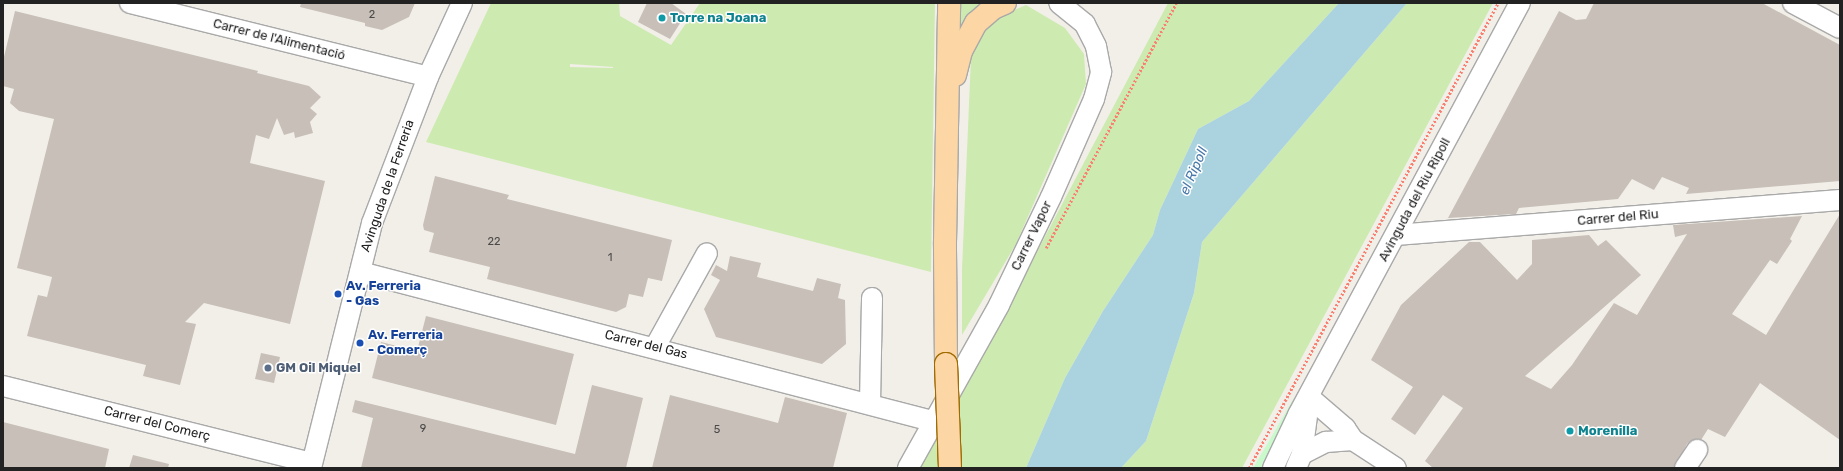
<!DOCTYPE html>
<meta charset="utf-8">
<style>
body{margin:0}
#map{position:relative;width:1843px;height:471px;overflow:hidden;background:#f2efe9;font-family:Rubik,sans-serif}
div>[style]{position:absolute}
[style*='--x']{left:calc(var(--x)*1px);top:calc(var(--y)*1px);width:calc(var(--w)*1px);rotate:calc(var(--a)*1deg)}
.grass>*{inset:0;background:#cdebb0}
.park>*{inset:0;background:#c8facc}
.water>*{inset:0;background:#aad3df}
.building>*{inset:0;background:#c7bfb8}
.path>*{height:2.5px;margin-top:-1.25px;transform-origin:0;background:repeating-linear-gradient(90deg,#fa8072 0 2px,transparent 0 4px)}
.roads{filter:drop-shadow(1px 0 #a9a9a9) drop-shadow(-1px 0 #a9a9a9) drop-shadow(0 1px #a9a9a9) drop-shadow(0 -1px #a9a9a9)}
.minor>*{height:20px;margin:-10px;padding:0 10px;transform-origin:10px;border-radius:10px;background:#fff}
.major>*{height:22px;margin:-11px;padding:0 11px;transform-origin:11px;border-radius:11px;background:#fcd6a4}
.bridges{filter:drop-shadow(1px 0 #a06b00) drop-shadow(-1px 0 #a06b00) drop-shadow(0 1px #a06b00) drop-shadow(0 -1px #a06b00)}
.major-bridge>*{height:22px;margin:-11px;padding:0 11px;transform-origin:11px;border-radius:11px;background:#fcd6a4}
.dots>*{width:11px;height:11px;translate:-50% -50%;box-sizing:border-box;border:2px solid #fff;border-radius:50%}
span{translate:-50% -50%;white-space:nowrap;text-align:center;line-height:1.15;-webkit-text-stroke:3px #fff;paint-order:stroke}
.number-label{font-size:11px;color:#4b4948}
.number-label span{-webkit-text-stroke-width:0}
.culture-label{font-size:13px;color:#0d838f;font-weight:700}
.left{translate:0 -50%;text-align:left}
.street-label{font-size:13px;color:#222}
.transit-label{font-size:13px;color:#164399;font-weight:700}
.service-label{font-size:13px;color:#4e5e75;font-weight:700}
.water-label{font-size:14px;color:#4a7aab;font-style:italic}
.frame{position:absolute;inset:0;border:4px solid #222;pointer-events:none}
</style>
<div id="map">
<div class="grass">
<div style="clip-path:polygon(evenodd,491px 3px,619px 3px,620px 16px,671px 45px,700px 3px,935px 3px,931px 272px,426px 142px,491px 3px,570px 64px,613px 67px,613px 68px,570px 67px,570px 64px)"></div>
<div style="clip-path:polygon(961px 3px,990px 3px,961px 32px)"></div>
<div style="clip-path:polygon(1168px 3px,1339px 3px,1249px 101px,1198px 129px,1160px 210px,1153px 235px,1103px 311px,1065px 378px,1026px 468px,917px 468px,1020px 284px)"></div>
<div style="clip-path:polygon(1407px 3px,1493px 3px,1242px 468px,1121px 468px,1146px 441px,1194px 293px,1202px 242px)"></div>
<div style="clip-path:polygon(1026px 5px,1065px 28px,1084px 54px,1086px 84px,1016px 244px,962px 335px,962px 269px,971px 57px,975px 34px,995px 18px)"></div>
</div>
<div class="park">
<div style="clip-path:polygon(1295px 396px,1262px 468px,1253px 468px,1269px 441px)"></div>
</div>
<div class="water">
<div style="clip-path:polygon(1339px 3px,1407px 3px,1202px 242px,1194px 293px,1146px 441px,1121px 468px,1026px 468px,1065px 378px,1103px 311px,1153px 235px,1160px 210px,1198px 129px,1249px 101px)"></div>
</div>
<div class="building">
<div style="clip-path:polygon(301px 3px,415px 3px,409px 17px,382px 30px,365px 26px,365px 23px,300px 7px)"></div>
<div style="clip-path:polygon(647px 3px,671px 3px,686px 14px,670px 39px,638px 22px)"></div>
<div style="clip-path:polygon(1594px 3px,1762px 3px,1840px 45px,1840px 181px,1686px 194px,1689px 188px,1662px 177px,1654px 190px,1632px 179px,1618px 199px,1519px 208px,1516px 214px,1448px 218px,1559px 11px,1576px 20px,1586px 19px)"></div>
<div style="clip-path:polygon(15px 11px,258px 71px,257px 73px,309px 86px,321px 97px,310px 108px,317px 114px,310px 122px,313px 133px,295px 138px,294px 132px,284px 135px,277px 118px,269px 139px,256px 135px,250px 163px,325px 181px,290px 324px,204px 303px,185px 322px,196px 324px,180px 385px,143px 376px,146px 365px,27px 336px,38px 295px,47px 297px,52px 277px,17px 268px,54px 119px,19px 111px,10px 103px,14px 89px,3px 86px,3px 61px)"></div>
<div style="clip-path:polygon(435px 176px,509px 195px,507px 199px,672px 240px,662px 281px,648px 278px,643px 297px,629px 294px,626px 307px,616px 312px,487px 279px,490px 267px,429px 252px,434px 233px,424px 230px,423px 225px)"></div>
<div style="clip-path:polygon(1840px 214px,1840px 440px,1760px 383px,1725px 437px,1708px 429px,1701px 440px,1692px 440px,1687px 444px,1674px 468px,1433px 468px,1425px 461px,1463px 408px,1443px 395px,1415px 435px,1391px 419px,1413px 387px,1371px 360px,1401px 305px,1469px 242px,1480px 242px,1517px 280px,1532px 264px,1532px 240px,1589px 235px,1598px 246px,1606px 240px,1641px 275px,1525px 376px,1551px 389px,1572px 365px,1614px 303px,1637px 315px,1687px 234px,1675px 237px,1673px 225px,1802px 216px,1790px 239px,1792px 241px,1777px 264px,1770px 260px,1732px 314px,1766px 335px)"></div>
<div style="clip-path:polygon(730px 256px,761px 263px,757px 277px,813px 291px,817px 278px,841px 284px,838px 298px,845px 300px,846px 344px,822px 364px,716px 337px,704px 309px,720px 280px,711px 275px,716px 265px,727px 271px)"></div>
<div style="clip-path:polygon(426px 316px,574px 354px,556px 425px,372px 378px,381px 342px,417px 351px)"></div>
<div style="clip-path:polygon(261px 353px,280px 357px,274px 383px,255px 379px)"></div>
<div style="clip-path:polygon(592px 385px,643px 398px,626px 468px,361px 468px,373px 418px,352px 412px,355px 400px,575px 454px)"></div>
<div style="clip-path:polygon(670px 395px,778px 423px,785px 397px,847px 413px,833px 468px,652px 468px)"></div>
<div style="clip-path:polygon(3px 422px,109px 449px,105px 468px,3px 468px)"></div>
<div style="clip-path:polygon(133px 455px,169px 464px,168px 468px,129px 468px)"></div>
</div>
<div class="path">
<div style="--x:1046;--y:248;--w:277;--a:-62"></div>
<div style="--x:1249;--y:468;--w:527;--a:-61.83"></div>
</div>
<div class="roads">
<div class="minor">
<div style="--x:130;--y:3;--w:307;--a:13.9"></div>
<div style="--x:1793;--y:3;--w:53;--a:28"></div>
<div style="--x:1396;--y:235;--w:445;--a:-4.5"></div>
<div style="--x:360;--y:272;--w:591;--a:14.6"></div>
<div style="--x:655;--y:347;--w:107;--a:-61"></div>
<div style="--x:3;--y:386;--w:318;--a:14"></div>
<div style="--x:1309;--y:397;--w:48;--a:40.7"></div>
<div style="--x:1345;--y:428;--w:14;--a:56"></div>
<div style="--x:1353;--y:440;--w:51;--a:33.1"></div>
<div style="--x:870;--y:404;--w:106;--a:-88.9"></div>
<div style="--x:1302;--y:454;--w:27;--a:-27"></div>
<div style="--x:1326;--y:442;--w:27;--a:-4"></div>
<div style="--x:311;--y:468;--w:252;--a:-76"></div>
<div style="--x:372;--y:223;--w:156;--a:-69"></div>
<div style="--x:428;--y:77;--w:81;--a:-65.3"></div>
<div style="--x:908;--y:468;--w:187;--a:-60.8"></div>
<div style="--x:999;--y:305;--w:120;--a:-64.3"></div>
<div style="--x:1051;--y:197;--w:107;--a:-66.3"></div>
<div style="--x:1094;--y:99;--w:28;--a:-75"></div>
<div style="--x:1101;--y:72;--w:26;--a:-101"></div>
<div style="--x:1096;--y:46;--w:25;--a:-117"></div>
<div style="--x:1085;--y:24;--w:33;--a:-141"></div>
<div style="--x:1273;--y:468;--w:59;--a:-64.7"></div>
<div style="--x:1298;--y:415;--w:468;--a:-61.7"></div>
<div style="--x:1296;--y:468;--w:15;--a:-67"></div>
<div style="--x:1302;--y:454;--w:53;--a:-82.5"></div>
<div style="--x:1685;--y:468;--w:22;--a:-56"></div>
</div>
<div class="major">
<div style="--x:955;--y:75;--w:25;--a:-76"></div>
<div style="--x:961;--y:51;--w:32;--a:-62"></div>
<div style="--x:976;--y:23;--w:23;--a:-41"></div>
<div style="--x:993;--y:8;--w:13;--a:-23"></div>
<div style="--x:946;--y:364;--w:122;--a:-90.5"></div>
<div style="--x:945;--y:242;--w:239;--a:-89"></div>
</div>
</div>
<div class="bridges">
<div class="major-bridge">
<div style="--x:946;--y:364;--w:104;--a:87.8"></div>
</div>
</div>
<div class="dots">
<div style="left:662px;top:18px;background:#0f9aa8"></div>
<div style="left:338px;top:294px;background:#1a4fb4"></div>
<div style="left:360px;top:343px;background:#1a4fb4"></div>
<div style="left:268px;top:368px;background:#5c6f8a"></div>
<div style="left:1570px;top:431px;background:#0f9aa8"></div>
</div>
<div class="number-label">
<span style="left:372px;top:15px">2</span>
<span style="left:494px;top:242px">22</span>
<span style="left:610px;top:258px">1</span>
<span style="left:423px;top:429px">9</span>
<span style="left:717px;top:430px">5</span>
</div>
<div class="culture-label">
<span class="left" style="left:670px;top:18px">Torre na Joana</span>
<span class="left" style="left:1578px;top:431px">Morenilla</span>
</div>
<div class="street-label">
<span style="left:279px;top:40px;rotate:14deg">Carrer de l'Alimentació</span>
<span style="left:388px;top:186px;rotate:-71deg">Avinguda de la Ferreria</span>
<span style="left:1415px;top:200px;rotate:-62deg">Avinguda del Riu Ripoll</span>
<span style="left:1618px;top:218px;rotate:-5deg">Carrer del Riu</span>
<span style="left:1032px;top:236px;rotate:-64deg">Carrer Vapor</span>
<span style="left:646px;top:345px;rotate:14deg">Carrer del Gas</span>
<span style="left:157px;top:424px;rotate:14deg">Carrer del Comerç</span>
</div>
<div class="transit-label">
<span class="left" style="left:346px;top:294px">Av. Ferreria<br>- Gas</span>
<span class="left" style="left:368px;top:343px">Av. Ferreria<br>- Comerç</span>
</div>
<div class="service-label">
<span class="left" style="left:276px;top:368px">GM Oil Miquel</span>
</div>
<div class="water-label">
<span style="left:1194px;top:171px;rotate:-67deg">el Ripoll</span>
</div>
<div class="frame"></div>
</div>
